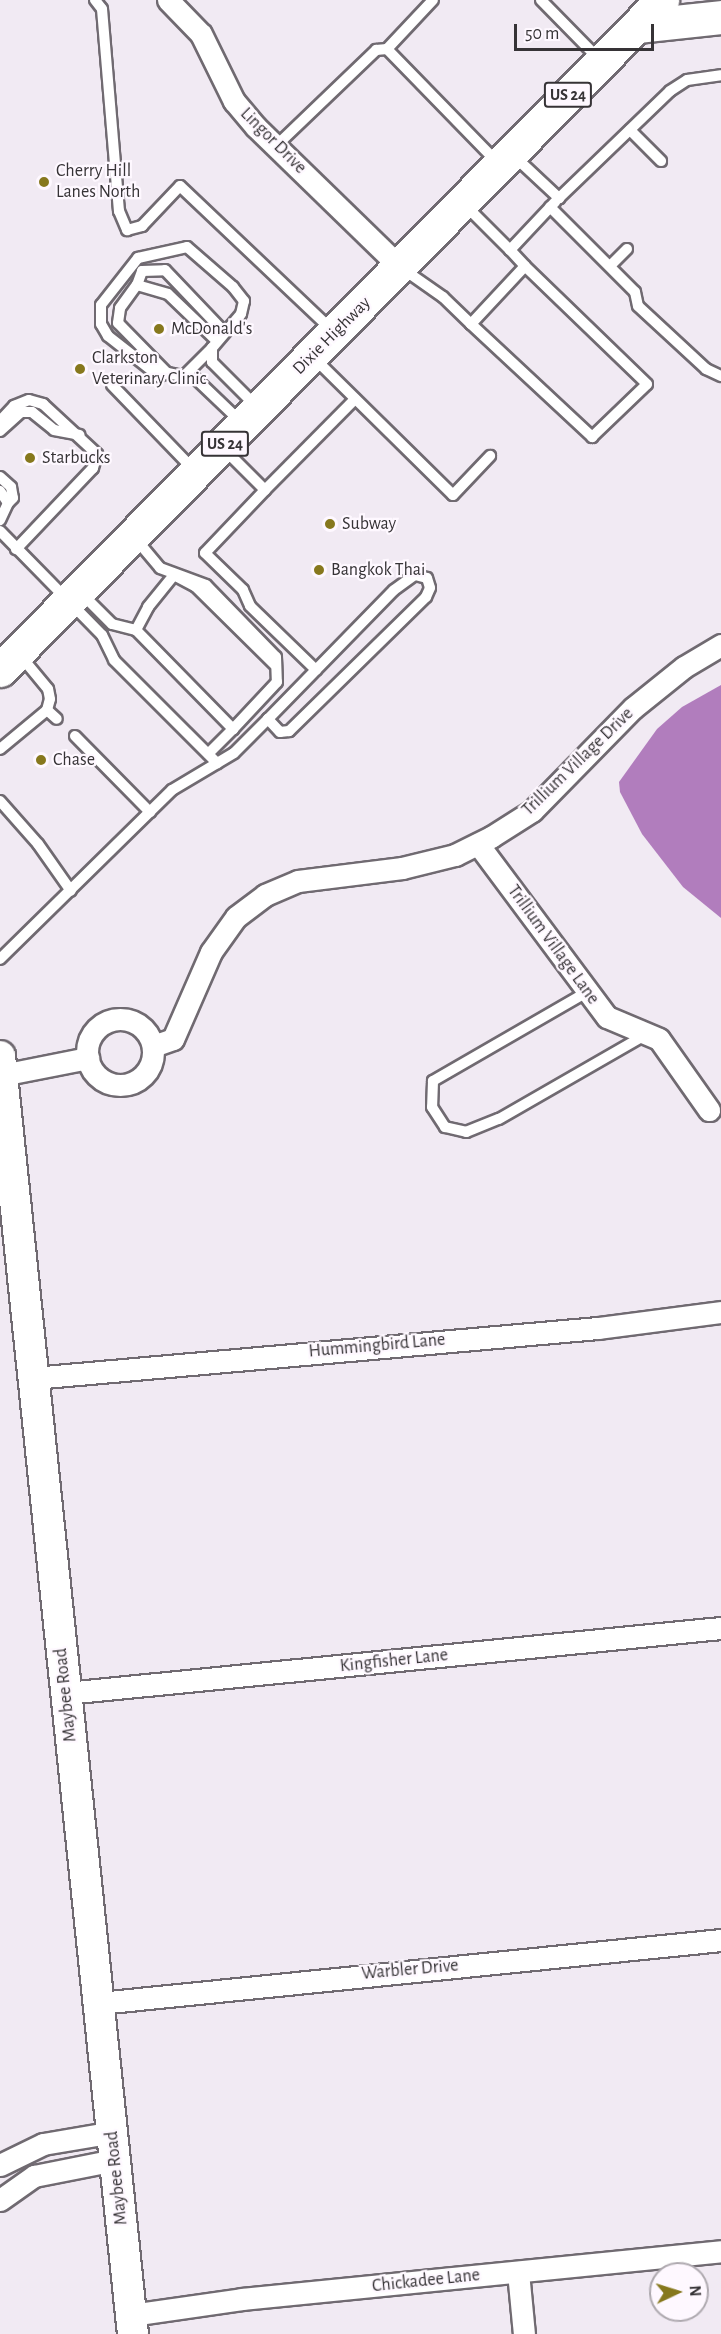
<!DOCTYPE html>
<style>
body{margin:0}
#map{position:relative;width:721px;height:2334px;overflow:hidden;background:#f1eaf3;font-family:"Alegreya Sans",sans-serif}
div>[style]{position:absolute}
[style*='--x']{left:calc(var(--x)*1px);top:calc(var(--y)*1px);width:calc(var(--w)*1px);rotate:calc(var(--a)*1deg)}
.water>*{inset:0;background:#b17dbd}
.roads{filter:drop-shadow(2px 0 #706a71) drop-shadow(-2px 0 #706a71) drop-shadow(0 2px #706a71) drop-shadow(0 -2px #706a71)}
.service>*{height:10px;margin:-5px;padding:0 5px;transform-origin:5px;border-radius:5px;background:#fff}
.minor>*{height:21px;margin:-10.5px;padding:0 10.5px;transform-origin:10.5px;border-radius:10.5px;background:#fff}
.minor>.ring{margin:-10.5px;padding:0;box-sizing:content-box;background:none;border:21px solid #fff;border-radius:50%}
.secondary>*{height:30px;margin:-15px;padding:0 15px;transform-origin:15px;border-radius:15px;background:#fff}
.primary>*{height:33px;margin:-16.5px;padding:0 16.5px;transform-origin:16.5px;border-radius:16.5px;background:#fff}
.dots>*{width:16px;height:16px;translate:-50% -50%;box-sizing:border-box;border:3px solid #fef8ff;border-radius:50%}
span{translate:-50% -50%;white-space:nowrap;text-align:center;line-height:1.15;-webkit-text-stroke:4.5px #fef8ff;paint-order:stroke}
.shield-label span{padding:2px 4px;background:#fef8ff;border:2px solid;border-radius:4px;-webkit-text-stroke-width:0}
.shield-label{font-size:16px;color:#363336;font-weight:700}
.street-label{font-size:18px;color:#363336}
.poi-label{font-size:18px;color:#363336}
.left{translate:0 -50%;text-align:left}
.north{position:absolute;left:649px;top:2262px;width:60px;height:60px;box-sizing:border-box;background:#fef8ff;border:2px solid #aea9af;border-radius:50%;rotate:86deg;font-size:16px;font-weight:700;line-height:24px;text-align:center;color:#363336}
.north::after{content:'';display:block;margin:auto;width:21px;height:27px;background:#86781d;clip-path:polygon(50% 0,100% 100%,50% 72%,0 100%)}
.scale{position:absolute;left:514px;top:24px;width:140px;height:27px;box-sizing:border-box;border:3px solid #363336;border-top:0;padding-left:8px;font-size:18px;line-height:21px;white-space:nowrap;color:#363336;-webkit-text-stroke:4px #fef8ff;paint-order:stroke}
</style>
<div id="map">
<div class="water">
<div style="clip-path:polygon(721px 685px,721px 918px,683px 887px,642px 834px,620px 792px,619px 782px,657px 729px,682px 707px)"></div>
</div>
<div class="roads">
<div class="service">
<div style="--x:95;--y:0;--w:11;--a:52"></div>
<div style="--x:102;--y:9;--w:203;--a:85.2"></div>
<div style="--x:119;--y:211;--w:21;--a:67"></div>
<div style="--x:127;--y:230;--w:16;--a:-15"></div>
<div style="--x:142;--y:226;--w:55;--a:-46.5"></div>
<div style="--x:180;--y:186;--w:211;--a:43.5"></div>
<div style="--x:541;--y:0;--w:84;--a:45.5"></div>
<div style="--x:387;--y:49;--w:67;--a:-46.8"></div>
<div style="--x:630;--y:130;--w:44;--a:45"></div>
<div style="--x:276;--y:146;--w:139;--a:-43.8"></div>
<div style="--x:376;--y:50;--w:11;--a:-5"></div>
<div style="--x:387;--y:49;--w:156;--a:45.8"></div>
<div style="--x:514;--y:156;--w:62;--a:43"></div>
<div style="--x:559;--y:198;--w:154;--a:-43.9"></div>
<div style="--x:670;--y:91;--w:20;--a:-33"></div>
<div style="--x:687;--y:80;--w:34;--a:-8"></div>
<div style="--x:465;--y:205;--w:64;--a:45"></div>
<div style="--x:510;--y:250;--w:66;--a:-46.8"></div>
<div style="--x:550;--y:207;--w:120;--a:45"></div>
<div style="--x:635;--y:292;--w:14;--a:78"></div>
<div style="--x:638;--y:306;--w:93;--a:42.8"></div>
<div style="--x:706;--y:369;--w:17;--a:25"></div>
<div style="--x:610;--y:266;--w:24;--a:-45"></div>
<div style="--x:403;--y:269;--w:49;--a:35"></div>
<div style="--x:443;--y:297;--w:39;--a:44"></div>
<div style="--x:471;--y:324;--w:79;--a:-47"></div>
<div style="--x:525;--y:266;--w:22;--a:-133"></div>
<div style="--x:137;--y:285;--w:15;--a:-70"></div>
<div style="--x:142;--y:271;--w:23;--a:-2"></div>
<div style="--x:165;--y:270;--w:86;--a:46.4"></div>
<div style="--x:471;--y:324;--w:166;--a:43"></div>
<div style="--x:592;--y:437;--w:76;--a:-43.9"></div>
<div style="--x:647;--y:384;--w:170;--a:-136"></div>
<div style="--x:314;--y:358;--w:195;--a:44.6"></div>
<div style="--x:453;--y:495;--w:54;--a:-46.5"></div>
<div style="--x:167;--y:373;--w:70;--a:-134.4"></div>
<div style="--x:118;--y:323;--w:15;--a:-82"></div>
<div style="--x:120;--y:308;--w:29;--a:-54"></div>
<div style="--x:137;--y:285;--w:32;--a:16"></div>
<div style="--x:168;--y:294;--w:68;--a:43.8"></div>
<div style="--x:184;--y:376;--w:40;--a:-45"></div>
<div style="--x:112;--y:385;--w:117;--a:46"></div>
<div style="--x:0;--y:421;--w:21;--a:-47"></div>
<div style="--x:14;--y:406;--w:16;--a:-22"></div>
<div style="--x:29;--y:400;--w:15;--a:16"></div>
<div style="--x:43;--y:404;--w:74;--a:42.8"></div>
<div style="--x:97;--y:454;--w:15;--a:106"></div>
<div style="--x:93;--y:468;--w:112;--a:133.5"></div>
<div style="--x:241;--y:422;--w:62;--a:-136.3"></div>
<div style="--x:196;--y:379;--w:30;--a:-168"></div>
<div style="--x:167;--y:373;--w:9;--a:159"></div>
<div style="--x:159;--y:376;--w:65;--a:-141.9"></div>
<div style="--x:108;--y:336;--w:14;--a:-120"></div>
<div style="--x:101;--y:324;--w:19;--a:-90"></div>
<div style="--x:101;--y:305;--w:60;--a:-51.8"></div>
<div style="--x:138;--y:258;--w:50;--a:-12.7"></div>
<div style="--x:187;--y:247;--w:61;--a:41"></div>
<div style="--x:233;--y:287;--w:18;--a:52"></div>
<div style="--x:244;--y:301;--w:13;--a:103"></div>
<div style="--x:241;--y:314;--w:45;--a:130.5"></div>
<div style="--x:212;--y:348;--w:14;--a:90"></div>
<div style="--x:212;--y:362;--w:64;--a:45"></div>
<div style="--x:0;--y:431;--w:28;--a:-42"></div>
<div style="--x:21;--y:412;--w:11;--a:0"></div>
<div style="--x:32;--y:412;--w:28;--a:39"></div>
<div style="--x:54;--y:430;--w:26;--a:11"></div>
<div style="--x:224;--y:449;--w:58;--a:45"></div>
<div style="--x:265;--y:490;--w:128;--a:-45.3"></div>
<div style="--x:0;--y:477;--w:15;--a:42"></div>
<div style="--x:11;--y:487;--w:11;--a:80"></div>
<div style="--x:13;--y:498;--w:7;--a:135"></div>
<div style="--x:265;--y:490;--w:87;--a:133.6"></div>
<div style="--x:205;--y:553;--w:53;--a:44.2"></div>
<div style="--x:243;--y:590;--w:17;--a:66"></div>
<div style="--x:250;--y:606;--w:92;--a:44.1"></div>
<div style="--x:0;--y:491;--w:14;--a:56"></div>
<div style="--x:8;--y:503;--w:19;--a:115"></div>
<div style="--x:0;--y:531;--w:146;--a:45.6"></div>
<div style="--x:102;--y:635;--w:28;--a:64"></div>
<div style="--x:114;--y:660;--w:146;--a:45"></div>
<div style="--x:135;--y:538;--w:39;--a:50"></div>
<div style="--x:160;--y:568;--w:49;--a:20.3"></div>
<div style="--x:206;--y:585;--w:100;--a:45.8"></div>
<div style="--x:276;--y:657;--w:25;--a:88"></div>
<div style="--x:277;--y:682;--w:64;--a:133.1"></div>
<div style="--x:81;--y:593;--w:44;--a:45"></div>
<div style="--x:112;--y:624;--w:25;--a:14"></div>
<div style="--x:136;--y:630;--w:26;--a:-62"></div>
<div style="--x:148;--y:607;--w:41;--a:-50.9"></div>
<div style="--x:174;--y:575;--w:24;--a:28"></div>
<div style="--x:195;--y:586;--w:112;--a:44.6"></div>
<div style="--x:136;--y:630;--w:139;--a:45.6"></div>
<div style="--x:233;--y:729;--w:35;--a:135"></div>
<div style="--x:47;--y:710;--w:13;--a:42"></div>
<div style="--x:75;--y:736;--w:107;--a:45.4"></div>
<div style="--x:0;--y:749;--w:61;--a:-39.7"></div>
<div style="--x:47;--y:710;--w:11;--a:-75"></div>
<div style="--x:50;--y:699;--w:10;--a:-101"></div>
<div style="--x:48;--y:689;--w:45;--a:-129.6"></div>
<div style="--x:0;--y:801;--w:57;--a:48.5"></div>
<div style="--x:38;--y:844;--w:57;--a:54.9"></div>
<div style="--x:0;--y:959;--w:241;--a:-44.5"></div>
<div style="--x:172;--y:790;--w:72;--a:-30.8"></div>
<div style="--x:234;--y:753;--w:48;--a:-45"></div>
<div style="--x:268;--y:719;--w:180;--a:-45.7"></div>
<div style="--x:394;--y:590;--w:26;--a:-36"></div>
<div style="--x:415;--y:575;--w:12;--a:14"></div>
<div style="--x:427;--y:578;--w:10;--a:73"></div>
<div style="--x:430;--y:588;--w:10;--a:114"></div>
<div style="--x:426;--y:597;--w:192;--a:135.6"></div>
<div style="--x:289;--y:731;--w:9;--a:174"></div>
<div style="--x:280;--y:732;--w:18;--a:-133"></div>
<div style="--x:587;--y:992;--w:178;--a:150"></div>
<div style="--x:433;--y:1081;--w:26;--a:92"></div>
<div style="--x:432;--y:1107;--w:24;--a:57"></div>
<div style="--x:445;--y:1127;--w:22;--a:13"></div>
<div style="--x:466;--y:1132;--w:35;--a:-22"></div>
<div style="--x:499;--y:1119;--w:171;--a:-29.9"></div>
</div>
<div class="minor">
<div style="--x:168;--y:0;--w:47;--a:45.9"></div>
<div style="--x:201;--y:34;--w:75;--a:63.8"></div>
<div style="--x:234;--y:101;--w:34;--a:50"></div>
<div style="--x:256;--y:127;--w:201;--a:44.2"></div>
<div style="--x:478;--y:844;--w:216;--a:53.3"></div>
<div style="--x:607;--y:1017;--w:56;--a:22.9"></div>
<div style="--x:659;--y:1039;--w:87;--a:54.8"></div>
<div class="ring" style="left:87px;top:1019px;width:45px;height:45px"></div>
<div style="--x:153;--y:1046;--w:21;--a:-19"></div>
<div style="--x:173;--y:1039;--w:95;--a:-66.4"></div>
<div style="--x:211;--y:952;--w:43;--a:-54.5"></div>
<div style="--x:236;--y:917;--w:36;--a:-37"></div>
<div style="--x:265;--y:895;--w:36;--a:-23"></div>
<div style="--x:298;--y:881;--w:105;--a:-7.1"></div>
<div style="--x:402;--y:868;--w:55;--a:-13.8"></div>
<div style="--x:455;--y:855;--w:40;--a:-26.6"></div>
<div style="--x:491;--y:837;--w:49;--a:-32.4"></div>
<div style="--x:532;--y:811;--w:144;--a:-45.6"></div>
<div style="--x:633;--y:708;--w:65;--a:-38.8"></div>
<div style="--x:684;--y:667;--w:43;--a:-30.7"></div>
<div style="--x:2;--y:1075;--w:88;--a:-11.2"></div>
<div style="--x:33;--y:1378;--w:567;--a:-5.06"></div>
<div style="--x:598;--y:1328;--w:124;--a:-7.4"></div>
<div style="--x:66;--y:1693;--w:658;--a:-5.67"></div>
<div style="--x:99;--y:2003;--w:625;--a:-5.78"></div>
<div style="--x:0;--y:2165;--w:48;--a:-26"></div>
<div style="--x:43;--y:2144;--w:71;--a:-9.7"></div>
<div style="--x:0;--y:2200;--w:42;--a:-35.2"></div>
<div style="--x:34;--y:2176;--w:83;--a:-11.2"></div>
<div style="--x:518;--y:2272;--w:62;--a:84.5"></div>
<div style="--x:131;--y:2315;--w:112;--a:-8.2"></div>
<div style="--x:242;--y:2299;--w:481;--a:-5.7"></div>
</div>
<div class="secondary">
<div style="--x:0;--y:1056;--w:1285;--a:84.06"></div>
</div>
<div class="primary">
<div style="--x:637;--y:26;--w:84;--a:-6.1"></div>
<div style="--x:0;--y:670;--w:942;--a:-45.34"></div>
</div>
</div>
<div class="dots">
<div style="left:44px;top:182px;background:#86781d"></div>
<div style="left:159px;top:329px;background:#86781d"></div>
<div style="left:80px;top:369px;background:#86781d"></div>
<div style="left:30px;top:458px;background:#86781d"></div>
<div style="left:330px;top:524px;background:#86781d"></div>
<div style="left:319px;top:570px;background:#86781d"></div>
<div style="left:41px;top:760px;background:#86781d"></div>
</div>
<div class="shield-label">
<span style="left:568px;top:95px">US 24</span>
<span style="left:225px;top:444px">US 24</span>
</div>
<div class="street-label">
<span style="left:273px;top:141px;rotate:45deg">Lingor Drive</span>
<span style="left:332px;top:336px;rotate:-45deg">Dixie Highway</span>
<span style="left:578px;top:762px;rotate:-44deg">Trillium Village Drive</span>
<span style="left:553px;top:945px;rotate:54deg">Trillium Village Lane</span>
<span style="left:377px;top:1346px;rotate:-5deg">Hummingbird Lane</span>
<span style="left:394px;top:1661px;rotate:-6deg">Kingfisher Lane</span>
<span style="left:66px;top:1695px;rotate:-96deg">Maybee Road</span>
<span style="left:410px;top:1970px;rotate:-5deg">Warbler Drive</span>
<span style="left:117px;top:2178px;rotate:-96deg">Maybee Road</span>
<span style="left:426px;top:2281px;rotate:-6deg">Chickadee Lane</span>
</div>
<div class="poi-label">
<span class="left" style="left:56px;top:182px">Cherry Hill<br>Lanes North</span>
<span class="left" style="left:171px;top:329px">McDonald's</span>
<span class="left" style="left:92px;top:369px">Clarkston<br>Veterinary Clinic</span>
<span class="left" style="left:42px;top:458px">Starbucks</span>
<span class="left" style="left:342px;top:524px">Subway</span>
<span class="left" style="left:331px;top:570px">Bangkok Thai</span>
<span class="left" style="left:53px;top:760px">Chase</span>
</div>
<div class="north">N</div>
<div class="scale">50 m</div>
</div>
